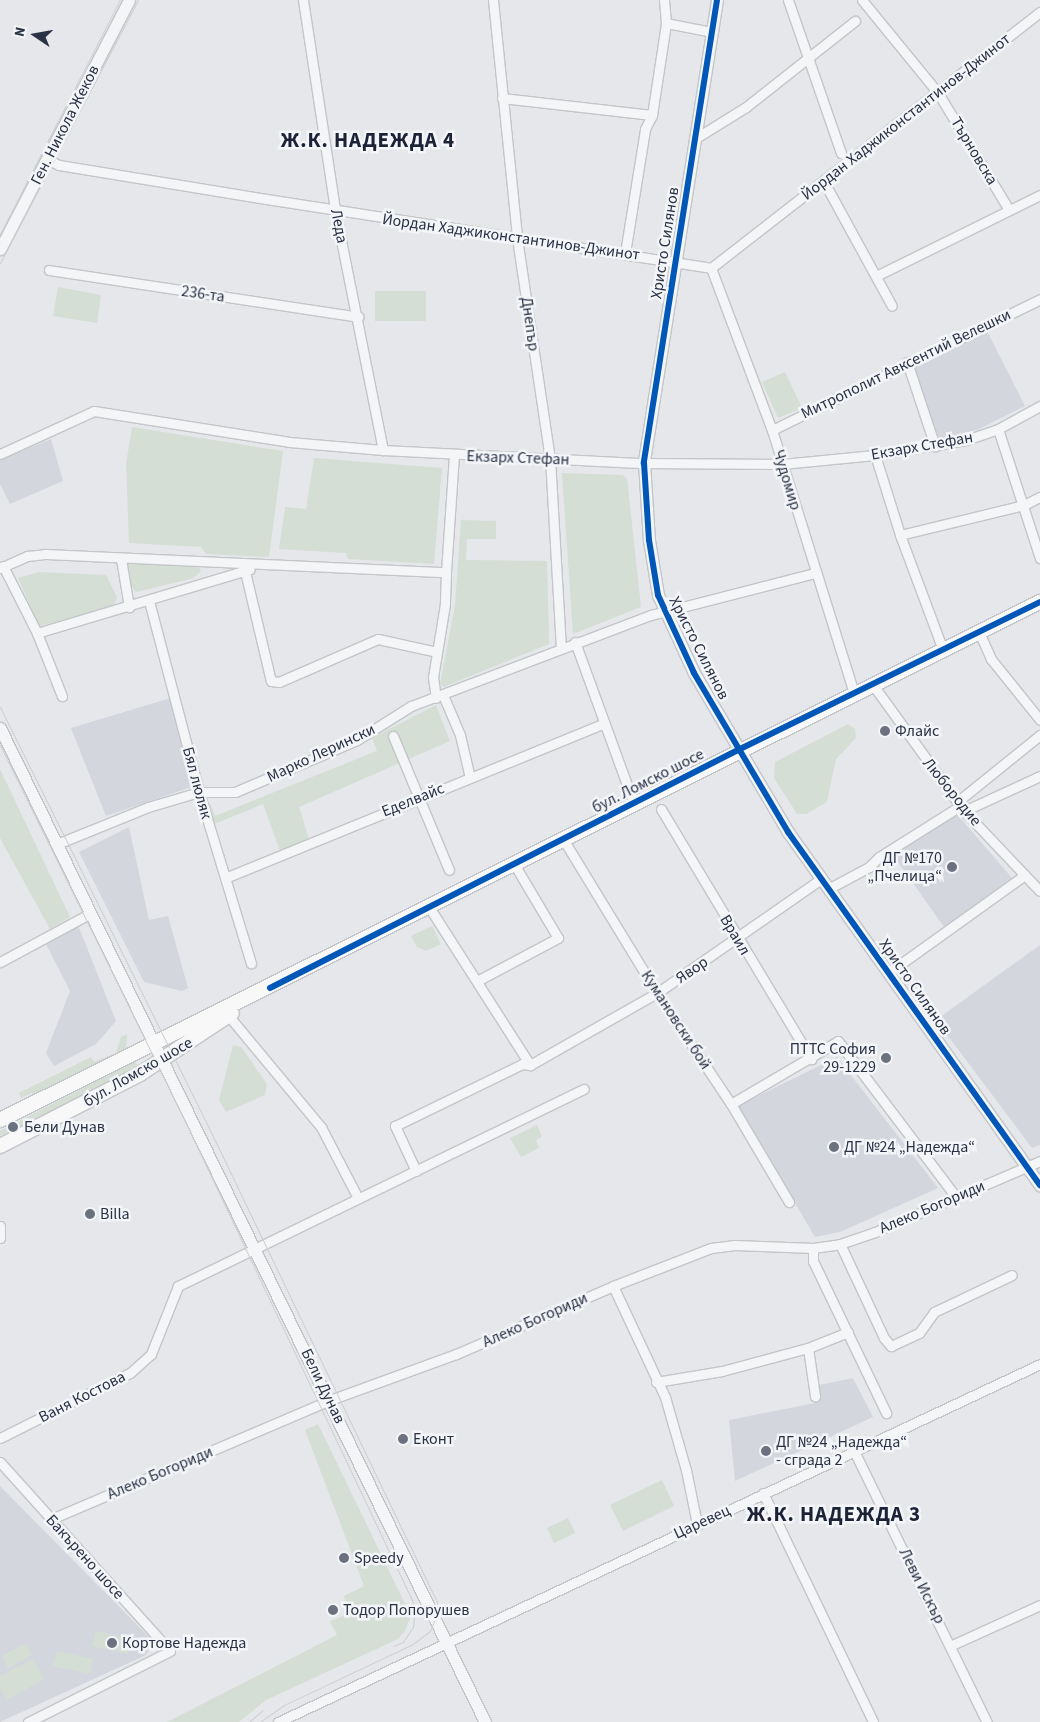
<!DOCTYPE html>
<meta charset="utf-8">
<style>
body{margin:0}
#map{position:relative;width:1040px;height:1722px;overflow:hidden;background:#e5e7ea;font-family:"Source Sans 3",sans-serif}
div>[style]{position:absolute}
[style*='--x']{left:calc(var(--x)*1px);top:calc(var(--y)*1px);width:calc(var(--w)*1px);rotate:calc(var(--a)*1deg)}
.built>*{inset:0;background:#d3d6dd}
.green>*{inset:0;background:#d4ded5}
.roads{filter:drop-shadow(1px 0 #c3c5c8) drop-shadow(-1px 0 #c3c5c8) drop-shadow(0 1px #c3c5c8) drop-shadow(0 -1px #c3c5c8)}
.minor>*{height:9px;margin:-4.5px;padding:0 4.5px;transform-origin:4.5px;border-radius:4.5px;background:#f4f5f7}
.tertiary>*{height:11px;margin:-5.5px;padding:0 5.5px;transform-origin:5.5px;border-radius:5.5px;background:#f4f5f7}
.primary>*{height:14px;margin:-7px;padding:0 7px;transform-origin:7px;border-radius:7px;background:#f8f8f8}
.tram>*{height:1px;margin:-0.5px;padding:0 0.5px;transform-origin:0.5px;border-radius:0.5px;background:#cdcfd2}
.cycleway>*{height:6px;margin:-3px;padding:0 3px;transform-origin:3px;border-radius:3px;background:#0057b8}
.dots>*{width:14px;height:14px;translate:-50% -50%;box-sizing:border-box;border:2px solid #f3f5f9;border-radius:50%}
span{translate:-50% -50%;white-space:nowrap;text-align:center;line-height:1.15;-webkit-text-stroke:5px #f3f5f9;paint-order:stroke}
.street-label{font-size:16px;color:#2a3245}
.poi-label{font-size:16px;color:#2a3245}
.left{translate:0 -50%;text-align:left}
.right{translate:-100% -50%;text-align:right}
.district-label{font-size:21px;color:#1c2336;font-weight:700;letter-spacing:1px}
.north{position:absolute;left:10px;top:10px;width:50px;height:50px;-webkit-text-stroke:4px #f3f5f9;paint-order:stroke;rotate:282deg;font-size:14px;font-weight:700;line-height:20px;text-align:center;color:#2a3245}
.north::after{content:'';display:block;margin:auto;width:18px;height:22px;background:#2a3245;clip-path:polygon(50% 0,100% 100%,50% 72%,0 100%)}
</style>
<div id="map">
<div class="built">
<div style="clip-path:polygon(986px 329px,1025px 406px,979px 429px,938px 440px,913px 364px)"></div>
<div style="clip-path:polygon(51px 439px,63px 481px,10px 504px,0 484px,0 460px)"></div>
<div style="clip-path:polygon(174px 697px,194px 786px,106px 816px,71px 728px)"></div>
<div style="clip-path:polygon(956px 813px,1012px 878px,944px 927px,893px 855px)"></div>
<div style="clip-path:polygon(129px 827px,149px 920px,168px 916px,188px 988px,182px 991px,144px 982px,79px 852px)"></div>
<div style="clip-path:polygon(78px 925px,116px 1021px,96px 1044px,54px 1066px,46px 1053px,70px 991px,46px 944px)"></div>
<div style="clip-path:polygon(1040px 945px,1040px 1145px,1032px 1148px,936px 1020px)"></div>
<div style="clip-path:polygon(837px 1057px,938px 1188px,840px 1232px,815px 1237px,738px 1106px)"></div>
<div style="clip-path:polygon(853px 1378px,873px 1417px,735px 1481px,729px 1420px,820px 1402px,819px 1385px)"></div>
<div style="clip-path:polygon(0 1486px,150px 1638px,151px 1646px,146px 1655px,0 1722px)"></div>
</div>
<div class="green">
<div style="clip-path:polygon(58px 287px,101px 295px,97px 323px,53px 316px)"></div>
<div style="clip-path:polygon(375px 291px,426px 291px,426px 321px,375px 321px)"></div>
<div style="clip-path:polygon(785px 372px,802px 408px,778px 418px,762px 382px)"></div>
<div style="clip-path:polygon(132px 427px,283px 451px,269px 557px,206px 554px,201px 547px,129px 543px,126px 464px)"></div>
<div style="clip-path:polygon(314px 458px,442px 468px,434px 564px,348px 559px,346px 553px,279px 549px,285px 507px,306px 509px)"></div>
<div style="clip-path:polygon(562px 473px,622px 475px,627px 478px,641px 607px,573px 634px)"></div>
<div style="clip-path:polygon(461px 520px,496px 521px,496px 539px,467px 539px,466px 560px,547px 561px,549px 644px,444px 687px,440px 684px,455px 605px)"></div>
<div style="clip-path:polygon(128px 564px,199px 567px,201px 571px,194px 578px,136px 592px,131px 586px)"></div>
<div style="clip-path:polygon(38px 572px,106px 575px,117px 597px,115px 603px,109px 608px,39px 626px,18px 578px)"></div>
<div style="clip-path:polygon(436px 705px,450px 741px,299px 807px,309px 839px,280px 851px,263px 804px,212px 825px,206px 805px,210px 803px,215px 816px,377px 751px,372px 738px)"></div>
<div style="clip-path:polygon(848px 724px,855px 729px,856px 738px,836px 759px,827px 802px,806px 814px,797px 814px,774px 778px,775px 762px)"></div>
<div style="clip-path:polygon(0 769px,70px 917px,50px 929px,0 838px)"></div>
<div style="clip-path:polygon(432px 926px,441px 944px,426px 951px,417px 947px,411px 936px)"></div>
<div style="clip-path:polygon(127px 1034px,126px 1050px,34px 1098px,32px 1093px,21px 1098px,19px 1093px,91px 1057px,94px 1062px,116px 1053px,121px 1037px)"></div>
<div style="clip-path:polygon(233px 1045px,241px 1047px,267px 1084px,265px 1095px,226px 1112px,219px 1100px)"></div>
<div style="clip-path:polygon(134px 1062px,139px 1065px,136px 1069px,0 1136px,0 1131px)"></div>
<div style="clip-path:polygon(537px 1125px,542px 1137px,536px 1140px,539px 1148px,521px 1157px,510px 1138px)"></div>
<div style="clip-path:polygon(318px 1424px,408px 1610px,410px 1618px,405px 1631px,398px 1639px,266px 1700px,239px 1722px,167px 1722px,337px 1635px,330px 1621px,349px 1614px,344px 1596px,364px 1586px,305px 1430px)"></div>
<div style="clip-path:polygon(662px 1480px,674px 1506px,623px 1531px,610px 1505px)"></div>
<div style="clip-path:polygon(568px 1518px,575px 1533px,554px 1543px,547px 1528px)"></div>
<div style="clip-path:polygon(96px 1631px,132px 1639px,128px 1654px,92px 1646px)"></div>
<div style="clip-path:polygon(26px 1643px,32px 1655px,8px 1668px,2px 1656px)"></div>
<div style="clip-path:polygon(57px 1651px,93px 1659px,90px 1674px,53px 1666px)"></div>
<div style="clip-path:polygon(33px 1659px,44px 1679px,7px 1700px,0 1687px,0 1676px)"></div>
</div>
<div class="roads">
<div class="minor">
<div style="--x:303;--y:0;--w:212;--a:81.3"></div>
<div style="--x:335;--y:210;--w:245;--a:78.7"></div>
<div style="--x:493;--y:0;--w:239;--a:84.2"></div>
<div style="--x:517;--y:238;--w:222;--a:81.5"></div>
<div style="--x:550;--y:458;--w:189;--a:86.7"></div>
<div style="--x:788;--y:0;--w:162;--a:70.9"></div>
<div style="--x:862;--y:0;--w:120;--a:50.7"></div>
<div style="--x:938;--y:93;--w:137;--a:58.7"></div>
<div style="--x:666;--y:23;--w:47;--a:11.1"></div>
<div style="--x:502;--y:98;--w:151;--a:6.5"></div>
<div style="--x:696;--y:138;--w:59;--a:-31.8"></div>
<div style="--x:746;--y:107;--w:139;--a:-38.3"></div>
<div style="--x:47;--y:159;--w:13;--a:27"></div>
<div style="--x:59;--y:165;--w:210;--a:9.3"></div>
<div style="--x:266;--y:199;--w:450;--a:8.8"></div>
<div style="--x:711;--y:268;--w:417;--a:-37.9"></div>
<div style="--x:824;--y:182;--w:141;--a:61.3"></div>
<div style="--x:625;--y:253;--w:126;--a:-80.8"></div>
<div style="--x:645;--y:129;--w:16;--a:-63"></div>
<div style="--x:652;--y:115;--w:93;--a:-81.3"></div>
<div style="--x:666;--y:23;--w:23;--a:-95"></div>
<div style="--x:711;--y:268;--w:173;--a:69.4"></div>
<div style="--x:772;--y:430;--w:276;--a:72.7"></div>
<div style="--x:49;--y:270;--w:313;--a:8.6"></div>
<div style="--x:876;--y:276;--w:183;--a:-26.3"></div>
<div style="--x:907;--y:362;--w:89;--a:71.6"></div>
<div style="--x:998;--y:429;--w:136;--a:72"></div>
<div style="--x:772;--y:430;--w:298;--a:-26"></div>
<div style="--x:0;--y:454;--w:103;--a:-24.6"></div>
<div style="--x:94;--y:411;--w:197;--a:9"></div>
<div style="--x:289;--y:442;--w:94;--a:4.9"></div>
<div style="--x:383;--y:450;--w:261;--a:2.9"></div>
<div style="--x:644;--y:463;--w:138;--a:0.4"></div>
<div style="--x:782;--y:464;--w:93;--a:-5.5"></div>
<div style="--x:875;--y:455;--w:92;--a:-9.4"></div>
<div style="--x:966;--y:440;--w:34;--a:-19"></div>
<div style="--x:998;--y:429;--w:48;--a:-28.7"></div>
<div style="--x:875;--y:455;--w:84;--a:72.6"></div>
<div style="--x:900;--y:535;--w:123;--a:69.5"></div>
<div style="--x:900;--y:535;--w:128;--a:-13.6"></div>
<div style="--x:1024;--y:505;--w:18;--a:-27"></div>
<div style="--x:121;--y:559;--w:49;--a:80.5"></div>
<div style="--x:243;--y:563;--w:121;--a:76.7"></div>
<div style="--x:271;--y:681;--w:8;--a:7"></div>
<div style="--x:279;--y:682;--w:108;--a:-23.5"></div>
<div style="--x:378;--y:639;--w:60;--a:12.4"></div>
<div style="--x:3;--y:566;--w:75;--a:63.1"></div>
<div style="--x:37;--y:633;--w:68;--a:68.4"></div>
<div style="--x:0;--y:568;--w:30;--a:-24"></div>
<div style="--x:27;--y:556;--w:18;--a:-6"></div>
<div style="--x:45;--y:554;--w:401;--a:2.6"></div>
<div style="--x:446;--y:572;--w:32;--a:92"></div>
<div style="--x:445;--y:604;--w:74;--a:99.3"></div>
<div style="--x:433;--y:677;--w:21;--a:82"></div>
<div style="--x:446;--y:572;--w:117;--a:-86.1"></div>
<div style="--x:149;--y:601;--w:197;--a:75.3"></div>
<div style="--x:199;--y:792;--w:179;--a:73.1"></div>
<div style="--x:979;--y:632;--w:30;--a:66"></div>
<div style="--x:991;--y:659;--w:78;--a:51.2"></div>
<div style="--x:37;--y:633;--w:222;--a:-16.7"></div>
<div style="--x:575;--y:642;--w:172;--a:70"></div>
<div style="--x:873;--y:685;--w:155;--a:54.2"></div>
<div style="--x:964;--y:811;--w:110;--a:46.5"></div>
<div style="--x:443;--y:695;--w:43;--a:67"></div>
<div style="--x:460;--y:735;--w:44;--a:76.9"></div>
<div style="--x:393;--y:736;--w:145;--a:67.3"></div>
<div style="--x:957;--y:802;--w:107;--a:-38.9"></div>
<div style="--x:661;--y:809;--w:292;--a:59"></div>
<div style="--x:964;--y:811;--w:84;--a:-24.7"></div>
<div style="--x:563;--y:839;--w:180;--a:58.6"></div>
<div style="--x:657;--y:993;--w:133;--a:56.3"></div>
<div style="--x:731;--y:1104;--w:114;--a:59.4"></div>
<div style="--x:57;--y:844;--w:98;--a:-22.1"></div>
<div style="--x:148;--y:807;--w:53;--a:-16.4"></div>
<div style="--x:199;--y:792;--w:36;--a:0"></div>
<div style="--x:235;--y:792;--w:133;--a:-23.1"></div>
<div style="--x:357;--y:740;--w:64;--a:-32.2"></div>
<div style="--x:411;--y:706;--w:257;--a:-20.8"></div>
<div style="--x:651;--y:615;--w:169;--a:-14.4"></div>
<div style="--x:225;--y:878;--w:408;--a:-22.2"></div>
<div style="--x:828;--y:889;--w:47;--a:-28.2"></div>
<div style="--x:869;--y:867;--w:14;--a:-45"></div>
<div style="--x:879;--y:857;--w:96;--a:-32.2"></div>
<div style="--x:429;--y:907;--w:188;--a:57.4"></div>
<div style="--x:0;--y:962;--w:103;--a:-28.3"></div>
<div style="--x:888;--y:973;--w:168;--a:-35.6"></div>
<div style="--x:477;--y:981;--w:92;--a:-28"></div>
<div style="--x:558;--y:938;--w:86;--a:-120.7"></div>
<div style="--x:228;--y:1015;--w:146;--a:50.3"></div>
<div style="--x:321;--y:1127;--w:80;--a:62.5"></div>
<div style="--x:530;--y:1065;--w:146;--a:-29.6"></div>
<div style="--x:657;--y:993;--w:200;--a:-34.8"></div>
<div style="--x:731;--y:1104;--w:124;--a:-30.5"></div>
<div style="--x:838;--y:1041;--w:196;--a:52.9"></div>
<div style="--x:416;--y:1171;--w:50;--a:-115"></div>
<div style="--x:395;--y:1126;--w:141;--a:-26"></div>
<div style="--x:522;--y:1064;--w:8;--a:7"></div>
<div style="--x:0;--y:1226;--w:12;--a:90"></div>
<div style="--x:840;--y:1244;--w:104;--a:64.9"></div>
<div style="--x:884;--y:1338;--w:11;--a:49"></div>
<div style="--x:891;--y:1346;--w:31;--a:-25"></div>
<div style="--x:919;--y:1333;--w:26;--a:-54"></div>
<div style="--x:934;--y:1312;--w:86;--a:-25.4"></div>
<div style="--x:813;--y:1248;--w:13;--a:90"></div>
<div style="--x:813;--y:1261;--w:169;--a:64.3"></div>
<div style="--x:613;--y:1286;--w:123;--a:64.9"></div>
<div style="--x:665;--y:1397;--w:76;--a:74"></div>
<div style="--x:686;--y:1470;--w:55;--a:78.5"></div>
<div style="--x:808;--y:1348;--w:49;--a:81.7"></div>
<div style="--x:656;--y:1382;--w:67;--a:-9.5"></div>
<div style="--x:722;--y:1371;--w:89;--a:-15"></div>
<div style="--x:808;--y:1348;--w:43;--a:-21.8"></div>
<div style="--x:0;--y:1438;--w:145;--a:-26.6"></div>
<div style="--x:130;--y:1373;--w:28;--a:-42"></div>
<div style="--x:151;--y:1354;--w:73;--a:-68.3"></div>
<div style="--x:178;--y:1286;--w:451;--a:-25.9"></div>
<div style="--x:854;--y:1451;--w:302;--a:63.9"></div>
<div style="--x:0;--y:1462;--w:254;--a:48"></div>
<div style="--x:170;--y:1651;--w:159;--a:153.4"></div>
<div style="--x:763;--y:1493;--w:254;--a:64.3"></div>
<div style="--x:51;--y:1519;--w:303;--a:-23.1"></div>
<div style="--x:330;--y:1400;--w:134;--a:-20.1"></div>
<div style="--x:456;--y:1354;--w:171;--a:-23.4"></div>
<div style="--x:613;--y:1286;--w:105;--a:-21.2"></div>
<div style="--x:711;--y:1248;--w:24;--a:-7"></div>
<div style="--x:735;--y:1245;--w:78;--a:2.2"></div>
<div style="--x:813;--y:1248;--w:27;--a:-8"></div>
<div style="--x:840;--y:1244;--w:37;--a:-19"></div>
<div style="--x:875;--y:1232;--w:180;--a:-23.3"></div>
<div style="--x:952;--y:1645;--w:97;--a:-24.4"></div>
<div style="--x:278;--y:1722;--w:842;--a:-25.16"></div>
</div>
<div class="tertiary">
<div style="--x:717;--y:0;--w:469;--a:99"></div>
<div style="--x:644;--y:463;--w:77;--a:86.3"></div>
<div style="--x:649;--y:540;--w:56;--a:80.7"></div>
<div style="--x:658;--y:595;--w:86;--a:65.2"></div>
<div style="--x:694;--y:673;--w:185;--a:59.4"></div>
<div style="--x:788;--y:832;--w:434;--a:54.5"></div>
<div style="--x:0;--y:249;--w:280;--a:-62.6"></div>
<div style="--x:0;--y:728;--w:1106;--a:63.99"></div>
</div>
<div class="primary">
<div style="--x:0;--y:1120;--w:1162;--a:-26.48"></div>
<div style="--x:0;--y:1146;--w:157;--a:-27.2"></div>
<div style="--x:140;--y:1074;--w:110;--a:-33.5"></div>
</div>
</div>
<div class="tram">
<div style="--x:0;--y:234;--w:263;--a:-62.9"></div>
<div style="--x:0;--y:263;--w:297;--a:-62.3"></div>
<div style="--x:0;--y:707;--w:470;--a:63.6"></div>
<div style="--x:209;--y:1128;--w:526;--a:64.31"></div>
<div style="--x:437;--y:1602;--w:10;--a:84"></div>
<div style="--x:438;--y:1612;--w:21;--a:113"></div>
<div style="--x:430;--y:1631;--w:21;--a:143"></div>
<div style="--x:413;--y:1644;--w:143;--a:154.7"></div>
<div style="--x:284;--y:1705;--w:29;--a:145"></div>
<div style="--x:0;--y:745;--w:433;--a:63.8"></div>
<div style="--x:191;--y:1134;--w:516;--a:64.63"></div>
<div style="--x:412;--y:1600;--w:10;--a:73"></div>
<div style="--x:415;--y:1610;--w:17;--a:97"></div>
<div style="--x:413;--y:1627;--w:18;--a:124"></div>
<div style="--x:403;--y:1642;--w:11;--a:158"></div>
<div style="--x:249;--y:1722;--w:18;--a:-41"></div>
</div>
<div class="cycleway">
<div style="--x:717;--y:0;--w:469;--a:99"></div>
<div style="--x:644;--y:463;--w:77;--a:86.3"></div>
<div style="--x:649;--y:540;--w:56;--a:80.7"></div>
<div style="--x:658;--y:595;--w:86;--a:65.2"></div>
<div style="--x:694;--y:673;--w:185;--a:59.4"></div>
<div style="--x:788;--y:832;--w:434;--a:54.5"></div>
<div style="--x:270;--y:988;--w:525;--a:-26.96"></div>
<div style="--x:738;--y:750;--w:336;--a:-26.1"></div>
</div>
<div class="dots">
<div style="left:885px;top:731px;background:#6b717f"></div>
<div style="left:952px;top:867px;background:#6b717f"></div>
<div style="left:886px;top:1058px;background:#6b717f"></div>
<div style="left:13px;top:1127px;background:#6b717f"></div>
<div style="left:834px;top:1147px;background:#6b717f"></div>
<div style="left:90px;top:1214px;background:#6b717f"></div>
<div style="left:403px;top:1439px;background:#6b717f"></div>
<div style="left:766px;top:1451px;background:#6b717f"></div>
<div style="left:344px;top:1558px;background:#6b717f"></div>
<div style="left:333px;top:1610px;background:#6b717f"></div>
<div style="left:112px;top:1643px;background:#6b717f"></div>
</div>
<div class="street-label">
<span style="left:906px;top:117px;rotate:-38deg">Йордан Хаджиконстантинов-Джинот</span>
<span style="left:65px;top:125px;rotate:-63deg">Ген. Никола Жеков</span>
<span style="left:974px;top:151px;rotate:59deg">Търновска</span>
<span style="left:339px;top:226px;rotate:79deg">Леда</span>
<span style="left:511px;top:237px;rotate:8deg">Йордан Хаджиконстантинов-Джинот</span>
<span style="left:665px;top:243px;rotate:-81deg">Христо Силянов</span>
<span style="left:203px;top:294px;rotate:8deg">236-та</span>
<span style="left:530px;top:324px;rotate:82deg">Днепър</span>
<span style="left:906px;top:364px;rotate:-26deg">Митрополит Авксентий Велешки</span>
<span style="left:922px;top:446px;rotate:-10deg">Екзарх Стефан</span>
<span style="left:518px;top:458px;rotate:2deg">Екзарх Стефан</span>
<span style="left:787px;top:480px;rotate:73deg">Чудомир</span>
<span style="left:699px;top:648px;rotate:63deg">Христо Силянов</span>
<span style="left:321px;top:753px;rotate:-25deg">Марко Лерински</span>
<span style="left:648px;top:781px;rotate:-27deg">бул. Ломско шосе</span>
<span style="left:197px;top:783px;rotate:75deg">Бял люляк</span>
<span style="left:952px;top:792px;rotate:51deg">Любородие</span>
<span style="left:413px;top:800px;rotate:-22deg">Еделвайс</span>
<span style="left:735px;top:935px;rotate:59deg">Враил</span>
<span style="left:692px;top:970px;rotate:-34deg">Явор</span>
<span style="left:915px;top:987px;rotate:55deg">Христо Силянов</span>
<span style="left:676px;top:1020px;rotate:57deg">Кумановски бой</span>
<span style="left:138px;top:1072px;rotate:-30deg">бул. Ломско шосе</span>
<span style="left:932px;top:1207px;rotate:-23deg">Алеко Богориди</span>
<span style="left:535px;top:1320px;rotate:-24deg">Алеко Богориди</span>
<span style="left:323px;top:1386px;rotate:64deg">Бели Дунав</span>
<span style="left:82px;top:1397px;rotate:-27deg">Ваня Костова</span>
<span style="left:160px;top:1473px;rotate:-23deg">Алеко Богориди</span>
<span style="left:702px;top:1522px;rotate:-25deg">Царевец</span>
<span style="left:85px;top:1557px;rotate:48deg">Бакърено шосе</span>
<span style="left:922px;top:1586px;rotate:63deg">Леви Искър</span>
</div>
<div class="poi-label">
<span class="left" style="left:895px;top:731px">Флайс</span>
<span class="right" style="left:942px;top:867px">ДГ №170<br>„Пчелица“</span>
<span class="right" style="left:876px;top:1058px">ПТТС София<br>29-1229</span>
<span class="left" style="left:24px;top:1127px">Бели Дунав</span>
<span class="left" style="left:844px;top:1147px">ДГ №24 „Надежда“</span>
<span class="left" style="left:100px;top:1214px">Billa</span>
<span class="left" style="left:413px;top:1439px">Еконт</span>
<span class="left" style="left:776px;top:1451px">ДГ №24 „Надежда“<br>- сграда 2</span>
<span class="left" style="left:354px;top:1558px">Speedy</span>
<span class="left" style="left:343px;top:1610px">Тодор Попорушев</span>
<span class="left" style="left:122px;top:1643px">Кортове Надежда</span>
</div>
<div class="district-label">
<span style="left:368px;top:140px">Ж.К. НАДЕЖДА 4</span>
<span style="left:834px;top:1514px">Ж.К. НАДЕЖДА 3</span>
</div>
<div class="north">N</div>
</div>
